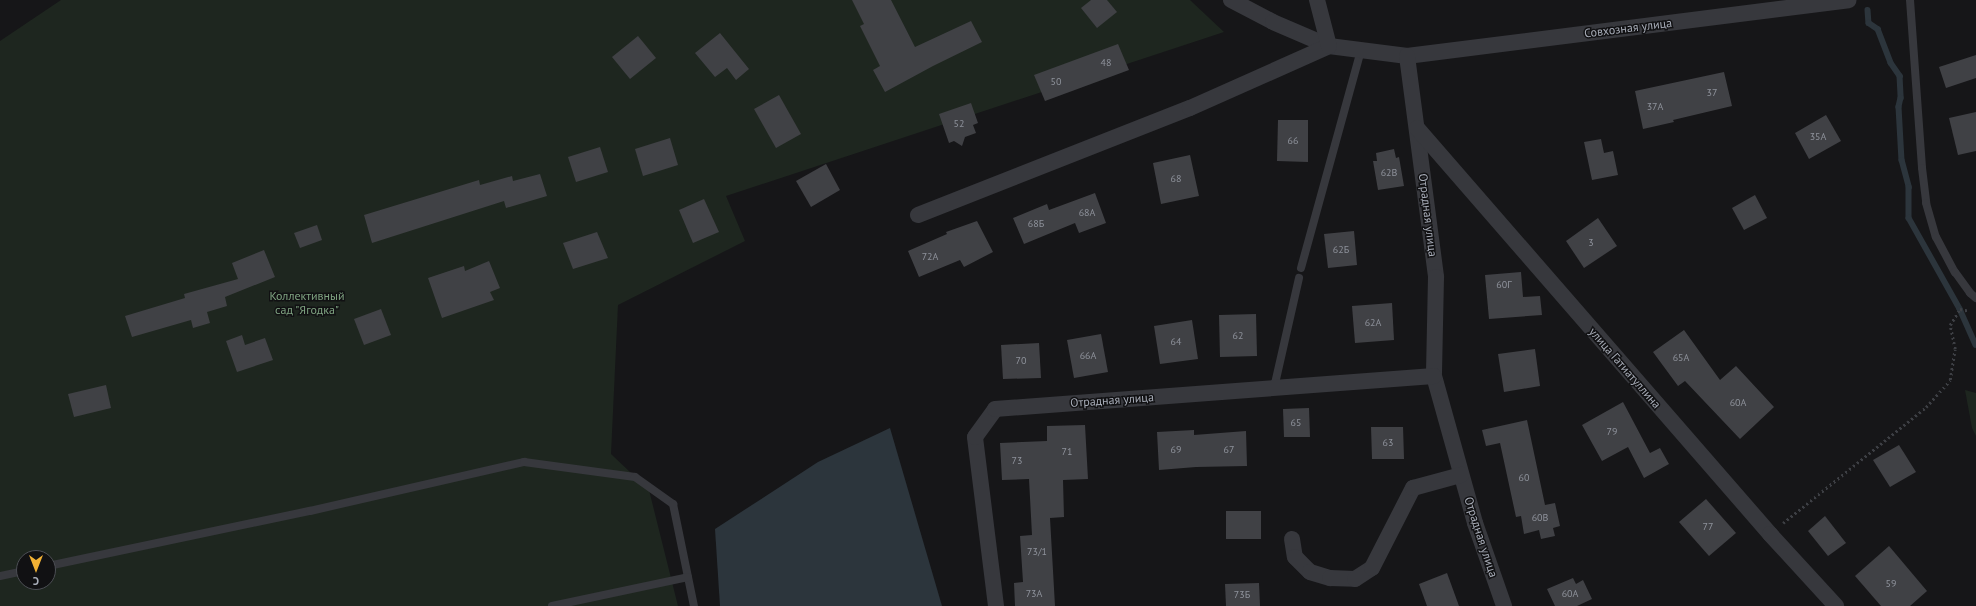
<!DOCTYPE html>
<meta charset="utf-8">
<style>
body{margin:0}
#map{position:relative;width:1976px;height:606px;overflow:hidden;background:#161618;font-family:"PT Sans",sans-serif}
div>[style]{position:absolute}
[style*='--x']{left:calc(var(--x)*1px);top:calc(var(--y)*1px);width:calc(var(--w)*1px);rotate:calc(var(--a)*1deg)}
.green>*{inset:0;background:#1e261f}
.water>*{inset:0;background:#2c353c}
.stream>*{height:5.5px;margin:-2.75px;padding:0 2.75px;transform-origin:2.75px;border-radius:2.75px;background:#2c353c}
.building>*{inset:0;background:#404145}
.path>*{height:2.5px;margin-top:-1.25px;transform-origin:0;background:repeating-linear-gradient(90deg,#3d3f44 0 2px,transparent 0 5px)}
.service>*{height:8px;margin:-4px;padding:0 4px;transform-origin:4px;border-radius:4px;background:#37383d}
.minor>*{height:16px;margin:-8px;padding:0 8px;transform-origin:8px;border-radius:8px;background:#37383d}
span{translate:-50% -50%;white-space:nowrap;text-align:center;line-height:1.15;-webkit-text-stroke:3px #111113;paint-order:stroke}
.number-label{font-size:10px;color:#8e929b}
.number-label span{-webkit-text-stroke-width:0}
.street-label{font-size:12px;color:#a8adb8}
.park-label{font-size:12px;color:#7fa381}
.north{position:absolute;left:16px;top:550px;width:40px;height:40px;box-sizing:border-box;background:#111113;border:1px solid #4d4f55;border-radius:50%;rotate:180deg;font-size:11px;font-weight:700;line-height:16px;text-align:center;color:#a8adb8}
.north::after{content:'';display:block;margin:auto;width:14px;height:18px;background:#f2b134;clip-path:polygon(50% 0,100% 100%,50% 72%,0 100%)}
</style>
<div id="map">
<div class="green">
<div style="clip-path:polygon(evenodd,61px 0,1190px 0,1224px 32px,726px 196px,745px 241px,618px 305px,611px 454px,649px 490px,678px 606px,0 606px,0 41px,61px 0,24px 558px,48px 558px,48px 582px,24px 582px,24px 558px)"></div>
<div style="clip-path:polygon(1965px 390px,1976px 393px,1976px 436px,1972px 428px)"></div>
</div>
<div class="water">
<div style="clip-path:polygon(890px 428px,942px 606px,720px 606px,715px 529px,818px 462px)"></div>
</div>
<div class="stream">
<div style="--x:1868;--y:10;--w:13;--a:86"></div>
<div style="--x:1869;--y:23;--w:11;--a:34"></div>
<div style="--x:1878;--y:29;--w:36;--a:69"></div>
<div style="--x:1891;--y:63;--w:16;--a:55"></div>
<div style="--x:1900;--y:76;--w:22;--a:87"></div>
<div style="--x:1901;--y:98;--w:9;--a:103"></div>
<div style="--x:1899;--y:107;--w:53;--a:86.8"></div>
<div style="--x:1902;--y:160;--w:28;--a:75"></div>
<div style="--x:1909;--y:187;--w:31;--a:90"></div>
<div style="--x:1909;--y:218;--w:104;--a:60.7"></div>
<div style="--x:1960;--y:309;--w:39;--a:66"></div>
</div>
<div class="building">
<div style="clip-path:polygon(852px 0,891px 0,915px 47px,971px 21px,982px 42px,933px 66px,885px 92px,873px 70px,880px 66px,860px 26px,864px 24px)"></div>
<div style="clip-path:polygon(1091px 0,1107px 0,1117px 12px,1097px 28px,1081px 8px)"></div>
<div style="clip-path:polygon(720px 33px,749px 69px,736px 80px,727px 68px,715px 77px,695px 53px)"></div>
<div style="clip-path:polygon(638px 36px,656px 58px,630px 79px,612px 57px)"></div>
<div style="clip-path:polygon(1118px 44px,1129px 70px,1045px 101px,1034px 75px)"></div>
<div style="clip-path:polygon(1976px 55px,1976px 78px,1946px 88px,1939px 67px)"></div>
<div style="clip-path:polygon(1724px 72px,1732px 106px,1673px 120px,1674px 122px,1643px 129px,1635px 91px)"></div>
<div style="clip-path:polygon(779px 95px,801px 134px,776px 148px,754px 109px)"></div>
<div style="clip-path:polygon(971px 103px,978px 123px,973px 125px,976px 133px,965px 137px,962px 146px,954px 141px,949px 143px,939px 114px)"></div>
<div style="clip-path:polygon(1976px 112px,1976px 151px,1958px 155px,1949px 118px)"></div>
<div style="clip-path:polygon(1826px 115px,1841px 141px,1809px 159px,1795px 133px)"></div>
<div style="clip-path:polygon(1278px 120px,1308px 120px,1308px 162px,1277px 161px)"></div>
<div style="clip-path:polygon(670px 138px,678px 165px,643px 176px,635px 149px)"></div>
<div style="clip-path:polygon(1601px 139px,1604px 153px,1613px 151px,1618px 175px,1592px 180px,1584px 142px)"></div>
<div style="clip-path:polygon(600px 147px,608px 172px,576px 182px,568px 157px)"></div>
<div style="clip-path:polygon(1394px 149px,1396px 158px,1399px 157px,1404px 186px,1378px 190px,1373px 161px,1377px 161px,1376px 153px)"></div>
<div style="clip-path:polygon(1190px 155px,1199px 196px,1161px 204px,1153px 163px)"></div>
<div style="clip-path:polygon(826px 164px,840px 190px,811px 207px,796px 181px)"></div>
<div style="clip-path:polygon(540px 174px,547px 196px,506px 208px,504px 201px,372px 243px,364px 215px,479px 180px,480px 185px,512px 176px,513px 181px)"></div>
<div style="clip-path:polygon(1095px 193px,1106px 223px,1079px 233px,1075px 223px,1024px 244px,1013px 218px,1047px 204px,1049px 210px)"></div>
<div style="clip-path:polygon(1755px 195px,1767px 218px,1744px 230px,1732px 208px)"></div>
<div style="clip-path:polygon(704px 199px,719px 232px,693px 243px,679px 210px)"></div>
<div style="clip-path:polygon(1598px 218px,1617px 246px,1584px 268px,1566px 241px)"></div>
<div style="clip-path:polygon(977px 221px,993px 252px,964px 267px,960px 260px,919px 277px,908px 251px,947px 234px,946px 232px)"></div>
<div style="clip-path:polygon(317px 225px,322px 240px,300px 248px,294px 233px)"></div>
<div style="clip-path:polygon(1354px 231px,1357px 265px,1328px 268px,1324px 234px)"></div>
<div style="clip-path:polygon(597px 232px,608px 258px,573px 269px,563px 243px)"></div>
<div style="clip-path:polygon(264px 250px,275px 277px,225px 297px,227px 306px,207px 312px,210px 323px,193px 328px,191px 320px,132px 337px,125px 316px,185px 298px,184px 294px,238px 279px,232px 263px)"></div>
<div style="clip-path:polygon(489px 261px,500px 288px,490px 292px,494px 300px,442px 318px,428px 278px,464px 266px,465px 271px)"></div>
<div style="clip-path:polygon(1521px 272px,1523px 297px,1540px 296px,1542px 315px,1489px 319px,1485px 275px)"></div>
<div style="clip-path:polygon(1392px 303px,1394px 340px,1355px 343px,1352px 306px)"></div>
<div style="clip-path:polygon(381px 309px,391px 335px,364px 345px,354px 319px)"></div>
<div style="clip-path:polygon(1256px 314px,1257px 356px,1220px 357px,1219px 315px)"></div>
<div style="clip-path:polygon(1192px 320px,1198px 359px,1160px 364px,1154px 326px)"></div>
<div style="clip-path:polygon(1684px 330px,1720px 380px,1736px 366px,1774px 407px,1740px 439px,1685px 381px,1678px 386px,1653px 352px)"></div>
<div style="clip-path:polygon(1101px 334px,1108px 372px,1074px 378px,1067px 340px)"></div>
<div style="clip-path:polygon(242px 335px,245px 345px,265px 338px,273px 360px,237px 372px,226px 341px)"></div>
<div style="clip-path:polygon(1039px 343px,1041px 378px,1003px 379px,1001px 345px)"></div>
<div style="clip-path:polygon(1535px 349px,1540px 386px,1504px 392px,1498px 354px)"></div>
<div style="clip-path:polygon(106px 385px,111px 408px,74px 417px,68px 394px)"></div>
<div style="clip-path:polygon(1623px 402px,1650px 453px,1660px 448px,1669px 464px,1644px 478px,1628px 447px,1602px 461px,1582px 425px)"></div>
<div style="clip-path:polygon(1309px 408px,1310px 437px,1284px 437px,1283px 409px)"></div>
<div style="clip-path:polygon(1527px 420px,1545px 505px,1555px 503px,1560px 526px,1553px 528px,1555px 536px,1541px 539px,1539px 530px,1524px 534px,1521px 516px,1516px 517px,1500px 443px,1486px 446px,1482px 430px)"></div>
<div style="clip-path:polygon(1085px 425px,1088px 479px,1063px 480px,1064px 517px,1050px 518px,1055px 606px,1015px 606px,1014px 583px,1023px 582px,1020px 536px,1032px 535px,1029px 479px,1002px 480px,1000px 443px,1047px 441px,1047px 426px)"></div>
<div style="clip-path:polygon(1371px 427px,1403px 427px,1404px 459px,1372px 459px)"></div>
<div style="clip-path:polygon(1194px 430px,1194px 435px,1246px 431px,1247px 466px,1196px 467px,1159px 470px,1157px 432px)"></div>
<div style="clip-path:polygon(1899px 445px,1916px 472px,1890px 487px,1873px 460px)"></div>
<div style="clip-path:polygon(1706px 499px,1736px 533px,1709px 556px,1679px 522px)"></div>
<div style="clip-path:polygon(1226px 511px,1261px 511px,1261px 539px,1226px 539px)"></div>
<div style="clip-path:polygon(1825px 516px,1846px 543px,1828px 556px,1808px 531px)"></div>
<div style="clip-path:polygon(1889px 546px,1927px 591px,1910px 606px,1881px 606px,1855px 576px)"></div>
<div style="clip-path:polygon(1447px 573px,1459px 606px,1427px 606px,1419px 584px)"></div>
<div style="clip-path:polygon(1573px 578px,1576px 584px,1583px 580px,1592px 599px,1577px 606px,1555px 606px,1547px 589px)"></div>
<div style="clip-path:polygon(1259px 583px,1260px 606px,1226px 606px,1225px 584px)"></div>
</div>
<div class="path">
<div style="--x:1783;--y:523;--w:184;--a:-39"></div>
<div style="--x:1926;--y:407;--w:36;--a:-48"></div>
<div style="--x:1950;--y:380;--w:31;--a:-81"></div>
<div style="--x:1955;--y:349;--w:25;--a:-102"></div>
<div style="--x:1950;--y:325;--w:19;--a:-58"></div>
<div style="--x:1960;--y:309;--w:10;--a:11"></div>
</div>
<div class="service">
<div style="--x:1910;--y:0;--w:168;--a:85.9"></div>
<div style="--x:1922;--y:168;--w:35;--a:83"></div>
<div style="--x:1926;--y:203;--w:35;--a:74"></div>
<div style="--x:1936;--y:237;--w:40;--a:62"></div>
<div style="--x:1955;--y:272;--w:26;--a:54"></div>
<div style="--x:1970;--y:293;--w:8;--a:40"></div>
<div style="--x:1301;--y:268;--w:226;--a:-74.6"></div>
<div style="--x:1274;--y:388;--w:113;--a:-77.2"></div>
<div style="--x:48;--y:566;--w:268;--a:-11.9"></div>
<div style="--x:310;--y:511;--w:220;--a:-12.9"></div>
<div style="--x:524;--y:462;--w:112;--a:7.7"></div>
<div style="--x:635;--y:477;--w:47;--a:35.4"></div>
<div style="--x:673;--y:504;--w:104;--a:78.4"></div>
<div style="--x:0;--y:576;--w:25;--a:-12"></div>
<div style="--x:552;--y:606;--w:139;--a:-12"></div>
</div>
<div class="minor">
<div style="--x:1231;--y:0;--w:47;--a:27.6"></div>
<div style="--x:1273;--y:22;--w:61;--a:23.2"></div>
<div style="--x:1329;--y:46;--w:79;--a:7.3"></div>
<div style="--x:1407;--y:56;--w:445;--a:-7.2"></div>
<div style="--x:1407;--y:56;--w:223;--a:82.5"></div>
<div style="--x:1436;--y:277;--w:99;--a:91.2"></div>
<div style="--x:1434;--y:376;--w:153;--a:74.4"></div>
<div style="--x:1475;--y:523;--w:88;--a:70.7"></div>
<div style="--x:1417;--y:128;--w:538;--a:48.99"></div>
<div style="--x:1770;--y:534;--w:98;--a:47.5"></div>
<div style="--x:918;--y:215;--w:292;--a:-21.5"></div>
<div style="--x:1190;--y:108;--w:152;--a:-24"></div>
<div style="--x:1329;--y:46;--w:48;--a:-104.6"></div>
<div style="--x:1292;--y:539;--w:18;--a:81"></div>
<div style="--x:1295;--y:557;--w:21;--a:45"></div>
<div style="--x:1310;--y:572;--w:21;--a:17"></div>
<div style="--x:1330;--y:578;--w:25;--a:2"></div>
<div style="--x:1355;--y:579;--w:20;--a:-33"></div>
<div style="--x:1372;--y:568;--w:90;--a:-62.9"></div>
<div style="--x:1413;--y:488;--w:50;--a:-15.2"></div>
<div style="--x:996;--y:606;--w:170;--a:-97.1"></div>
<div style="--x:975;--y:437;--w:34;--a:-54"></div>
<div style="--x:995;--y:409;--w:440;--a:-4.3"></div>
</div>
<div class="number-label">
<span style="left:1106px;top:63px">48</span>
<span style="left:1056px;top:82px">50</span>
<span style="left:1712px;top:93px">37</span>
<span style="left:1655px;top:107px">37А</span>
<span style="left:959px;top:124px">52</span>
<span style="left:1818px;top:137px">35А</span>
<span style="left:1293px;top:141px">66</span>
<span style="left:1389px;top:173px">62В</span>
<span style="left:1176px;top:179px">68</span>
<span style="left:1087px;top:213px">68А</span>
<span style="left:1036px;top:224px">68Б</span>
<span style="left:1591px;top:243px">3</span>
<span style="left:1341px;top:250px">62Б</span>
<span style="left:930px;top:257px">72А</span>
<span style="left:1504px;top:285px">60Г</span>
<span style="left:1373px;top:323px">62А</span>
<span style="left:1238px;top:336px">62</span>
<span style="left:1176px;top:342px">64</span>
<span style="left:1088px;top:356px">66А</span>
<span style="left:1681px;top:358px">65А</span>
<span style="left:1021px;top:361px">70</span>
<span style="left:1738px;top:403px">60А</span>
<span style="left:1296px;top:423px">65</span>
<span style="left:1612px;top:432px">79</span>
<span style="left:1388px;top:443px">63</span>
<span style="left:1176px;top:450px">69</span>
<span style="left:1229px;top:450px">67</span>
<span style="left:1067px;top:452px">71</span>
<span style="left:1017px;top:461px">73</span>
<span style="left:1524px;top:478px">60</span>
<span style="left:1540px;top:518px">60В</span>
<span style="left:1708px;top:527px">77</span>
<span style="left:1037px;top:552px">73/1</span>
<span style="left:1891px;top:584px">59</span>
<span style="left:1034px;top:594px">73А</span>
<span style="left:1570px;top:594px">60А</span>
<span style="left:1242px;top:595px">73Б</span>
</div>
<div class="street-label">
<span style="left:1628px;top:28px;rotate:-7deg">Совхозная улица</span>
<span style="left:1428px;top:215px;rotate:83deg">Отрадная улица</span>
<span style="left:1625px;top:368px;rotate:49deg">улица Гатиатуллина</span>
<span style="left:1112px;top:400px;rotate:-4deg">Отрадная улица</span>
<span style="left:1481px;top:537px;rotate:72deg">Отрадная улица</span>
</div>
<div class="park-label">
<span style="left:307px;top:303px">Коллективный<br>сад "Ягодка"</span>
</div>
<div class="north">С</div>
</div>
